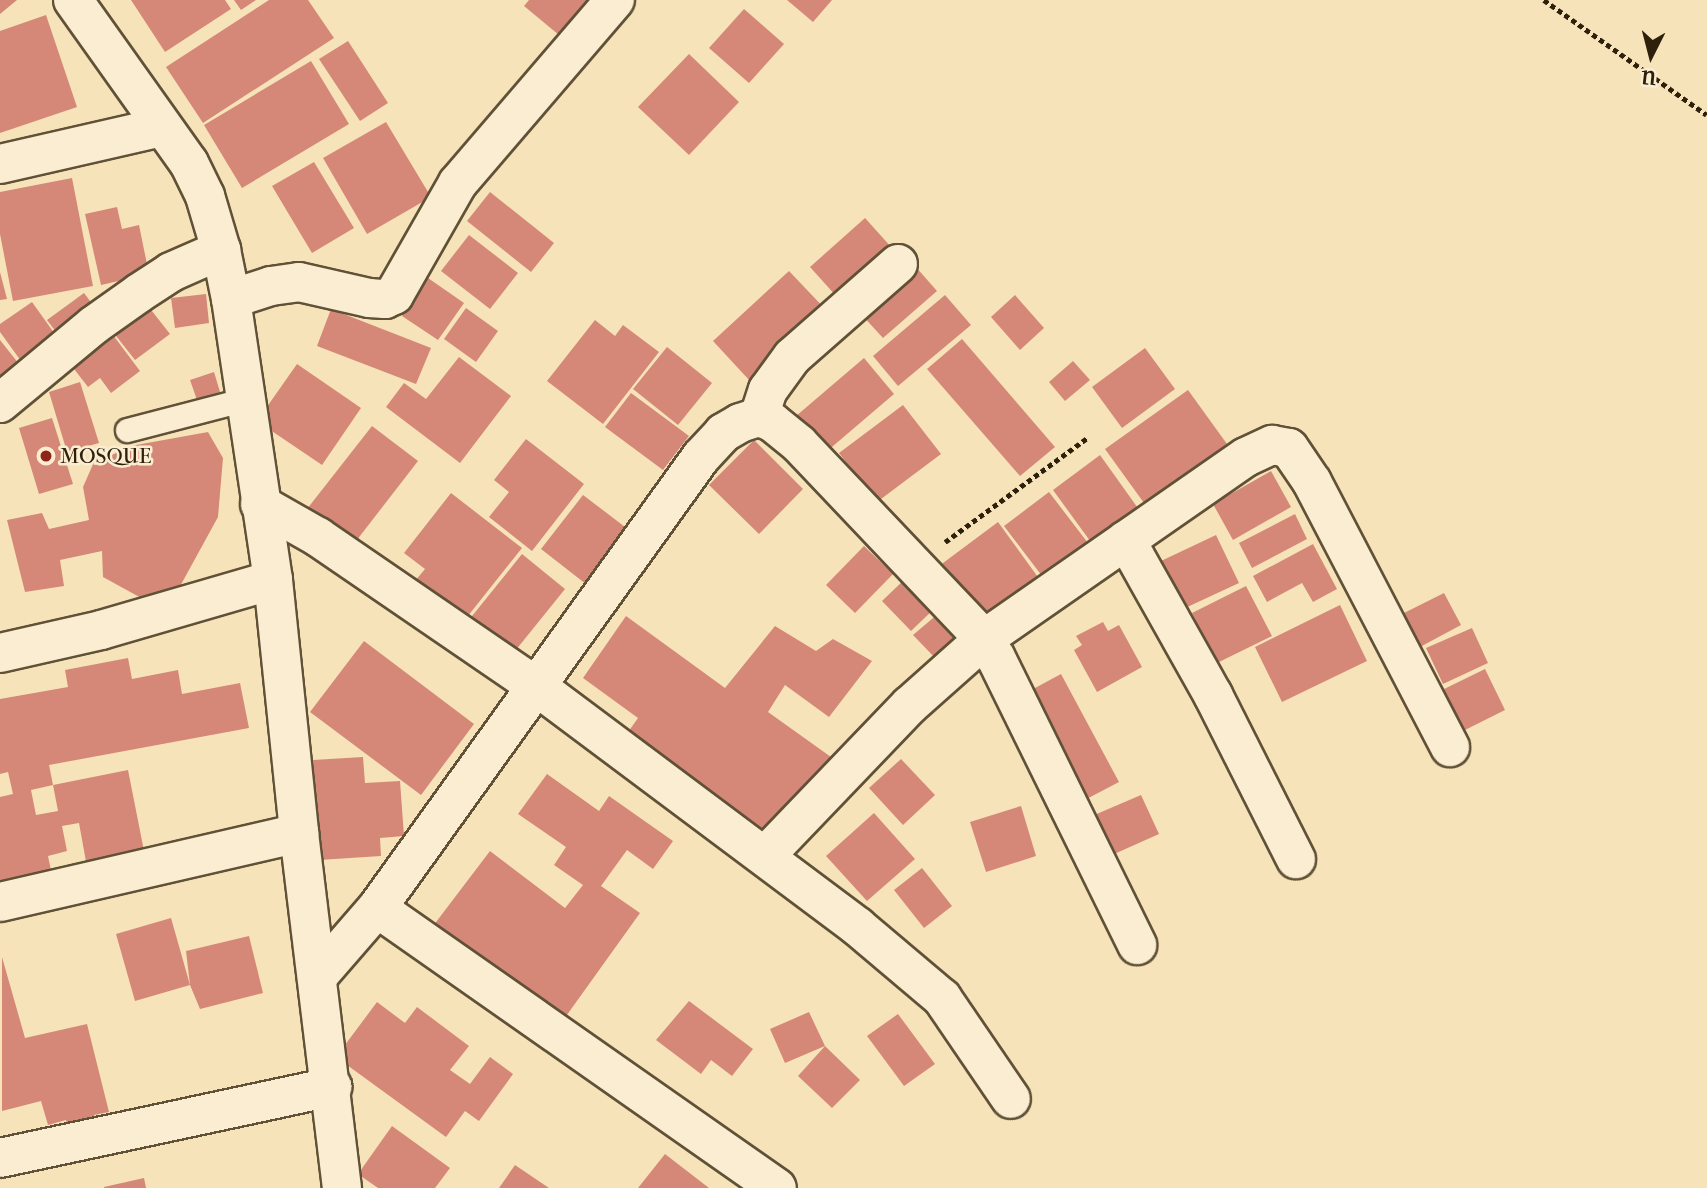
<!DOCTYPE html>
<style>
body{margin:0}
#map{position:relative;width:1707px;height:1188px;overflow:hidden;background:#f7e3ba;font-family:"IM FELL French Canon",serif}
div>[style]{position:absolute}
[style*='--x']{left:calc(var(--x)*1px);top:calc(var(--y)*1px);width:calc(var(--w)*1px);rotate:calc(var(--a)*1deg)}
.building>*{inset:0;background:#d58878}
.path>*{height:4.5px;margin-top:-2.25px;transform-origin:0;background:repeating-linear-gradient(90deg,#2e200b 0 5px,transparent 0 8.5px)}
.roads{filter:drop-shadow(2px 0 #605137) drop-shadow(-2px 0 #605137) drop-shadow(0 2px #605137) drop-shadow(0 -2px #605137)}
.service>*{height:23px;margin:-11.5px;padding:0 11.5px;transform-origin:11.5px;border-radius:11.5px;background:#faedd2}
.minor>*{height:38px;margin:-19px;padding:0 19px;transform-origin:19px;border-radius:19px;background:#faedd2}
.dots>*{width:19px;height:19px;translate:-50% -50%;box-sizing:border-box;border:4px solid #faedd2;border-radius:50%}
span{translate:-50% -50%;white-space:nowrap;text-align:center;line-height:1.15;-webkit-text-stroke:5px #faedd2;paint-order:stroke}
.poi-label{font-size:21px;color:#2e200b}
.left{translate:0 -50%;text-align:left}
.north{position:absolute;left:1616px;top:21px;width:70px;height:70px;-webkit-text-stroke:5px #faedd2;paint-order:stroke;rotate:186deg;font-size:19px;font-weight:700;line-height:28px;text-align:center;color:#2e200b}
.north::after{content:'';display:block;margin:auto;width:24px;height:32px;background:#2e200b;clip-path:polygon(50% 0,100% 100%,50% 72%,0 100%)}
</style>
<div id="map">
<div class="building">
<div style="clip-path:polygon(0 0,17px 0,0 14px)"></div>
<div style="clip-path:polygon(131px 0,225px 0,231px 9px,165px 52px)"></div>
<div style="clip-path:polygon(234px 0,256px 0,241px 10px)"></div>
<div style="clip-path:polygon(269px 0,308px 0,334px 38px,203px 123px,166px 67px)"></div>
<div style="clip-path:polygon(529px 0,588px 0,559px 35px,524px 6px)"></div>
<div style="clip-path:polygon(787px 0,832px 0,813px 22px)"></div>
<div style="clip-path:polygon(744px 9px,784px 44px,749px 83px,709px 48px)"></div>
<div style="clip-path:polygon(46px 15px,77px 107px,0 133px,0 31px)"></div>
<div style="clip-path:polygon(348px 41px,388px 103px,360px 121px,319px 59px)"></div>
<div style="clip-path:polygon(689px 54px,739px 102px,689px 155px,638px 107px)"></div>
<div style="clip-path:polygon(311px 61px,349px 124px,242px 188px,204px 125px)"></div>
<div style="clip-path:polygon(386px 122px,431px 197px,367px 234px,323px 158px)"></div>
<div style="clip-path:polygon(314px 162px,354px 228px,312px 253px,272px 186px)"></div>
<div style="clip-path:polygon(72px 178px,93px 286px,13px 301px,0 234px,0 192px)"></div>
<div style="clip-path:polygon(490px 192px,554px 243px,531px 272px,467px 221px)"></div>
<div style="clip-path:polygon(117px 207px,122px 229px,139px 225px,149px 274px,101px 285px,85px 214px)"></div>
<div style="clip-path:polygon(865px 218px,892px 248px,837px 297px,810px 267px)"></div>
<div style="clip-path:polygon(469px 235px,518px 273px,490px 309px,441px 271px)"></div>
<div style="clip-path:polygon(915px 266px,937px 291px,883px 338px,861px 314px)"></div>
<div style="clip-path:polygon(789px 271px,827px 311px,750px 381px,713px 341px)"></div>
<div style="clip-path:polygon(0 272px,7px 299px,0 300px)"></div>
<div style="clip-path:polygon(428px 278px,464px 303px,438px 340px,402px 316px)"></div>
<div style="clip-path:polygon(84px 293px,99px 313px,62px 340px,47px 320px)"></div>
<div style="clip-path:polygon(206px 294px,209px 323px,175px 328px,171px 298px)"></div>
<div style="clip-path:polygon(945px 295px,971px 325px,898px 386px,873px 356px)"></div>
<div style="clip-path:polygon(1015px 295px,1044px 328px,1020px 350px,991px 317px)"></div>
<div style="clip-path:polygon(32px 302px,57px 337px,21px 361px,0 332px,0 324px)"></div>
<div style="clip-path:polygon(148px 306px,170px 334px,135px 360px,113px 332px)"></div>
<div style="clip-path:polygon(466px 308px,498px 331px,476px 362px,444px 339px)"></div>
<div style="clip-path:polygon(331px 309px,431px 348px,416px 384px,317px 346px)"></div>
<div style="clip-path:polygon(595px 320px,615px 336px,623px 325px,659px 352px,603px 424px,547px 381px)"></div>
<div style="clip-path:polygon(113px 335px,140px 371px,111px 393px,100px 378px,88px 387px,71px 365px)"></div>
<div style="clip-path:polygon(962px 339px,1055px 447px,1020px 476px,927px 369px)"></div>
<div style="clip-path:polygon(0 340px,19px 364px,0 379px)"></div>
<div style="clip-path:polygon(667px 347px,712px 383px,678px 425px,633px 389px)"></div>
<div style="clip-path:polygon(1145px 348px,1175px 389px,1122px 428px,1092px 387px)"></div>
<div style="clip-path:polygon(459px 357px,511px 396px,460px 463px,386px 407px,404px 383px,426px 399px)"></div>
<div style="clip-path:polygon(864px 358px,894px 394px,819px 458px,789px 422px)"></div>
<div style="clip-path:polygon(1073px 361px,1090px 380px,1065px 401px,1049px 382px)"></div>
<div style="clip-path:polygon(297px 364px,361px 408px,322px 465px,257px 421px)"></div>
<div style="clip-path:polygon(214px 372px,220px 392px,197px 400px,190px 380px)"></div>
<div style="clip-path:polygon(80px 382px,99px 443px,67px 452px,49px 392px)"></div>
<div style="clip-path:polygon(1188px 390px,1227px 444px,1144px 503px,1105px 449px)"></div>
<div style="clip-path:polygon(631px 393px,689px 436px,663px 470px,605px 427px)"></div>
<div style="clip-path:polygon(903px 405px,941px 454px,877px 502px,839px 453px)"></div>
<div style="clip-path:polygon(52px 418px,73px 484px,39px 494px,19px 428px)"></div>
<div style="clip-path:polygon(372px 426px,418px 461px,353px 545px,307px 509px)"></div>
<div style="clip-path:polygon(208px 432px,223px 458px,218px 517px,178px 590px,143px 599px,103px 577px,102px 551px,60px 560px,64px 586px,25px 592px,7px 520px,42px 513px,49px 529px,89px 520px,83px 487px,94px 462px,136px 445px)"></div>
<div style="clip-path:polygon(526px 439px,584px 484px,532px 551px,489px 517px,509px 492px,494px 480px)"></div>
<div style="clip-path:polygon(754px 440px,803px 489px,759px 534px,709px 485px)"></div>
<div style="clip-path:polygon(1100px 455px,1140px 511px,1093px 545px,1053px 490px)"></div>
<div style="clip-path:polygon(1271px 471px,1291px 507px,1233px 540px,1213px 504px)"></div>
<div style="clip-path:polygon(1049px 492px,1091px 547px,1045px 580px,1004px 526px)"></div>
<div style="clip-path:polygon(451px 493px,522px 548px,460px 626px,410px 587px,425px 569px,404px 553px)"></div>
<div style="clip-path:polygon(583px 495px,633px 533px,591px 588px,541px 549px)"></div>
<div style="clip-path:polygon(1295px 514px,1307px 539px,1252px 568px,1239px 543px)"></div>
<div style="clip-path:polygon(998px 522px,1040px 580px,982px 623px,939px 566px)"></div>
<div style="clip-path:polygon(1216px 535px,1239px 583px,1183px 609px,1161px 561px)"></div>
<div style="clip-path:polygon(1313px 544px,1337px 589px,1313px 602px,1302px 583px,1267px 602px,1253px 576px)"></div>
<div style="clip-path:polygon(864px 546px,893px 574px,855px 613px,826px 585px)"></div>
<div style="clip-path:polygon(522px 554px,565px 589px,507px 661px,464px 626px)"></div>
<div style="clip-path:polygon(906px 578px,935px 608px,911px 631px,882px 601px)"></div>
<div style="clip-path:polygon(1246px 586px,1272px 636px,1217px 663px,1192px 613px)"></div>
<div style="clip-path:polygon(1444px 593px,1461px 625px,1420px 647px,1402px 614px)"></div>
<div style="clip-path:polygon(1340px 605px,1367px 661px,1282px 702px,1255px 647px)"></div>
<div style="clip-path:polygon(939px 613px,963px 639px,938px 661px,913px 635px)"></div>
<div style="clip-path:polygon(626px 616px,725px 688px,775px 626px,816px 651px,833px 639px,872px 661px,829px 717px,785px 685px,768px 712px,831px 757px,760px 840px,626px 735px,638px 718px,583px 678px)"></div>
<div style="clip-path:polygon(1103px 622px,1108px 631px,1119px 625px,1142px 667px,1097px 692px,1074px 650px,1082px 645px,1076px 636px)"></div>
<div style="clip-path:polygon(1472px 628px,1488px 663px,1443px 684px,1426px 648px)"></div>
<div style="clip-path:polygon(364px 641px,474px 724px,421px 795px,310px 712px)"></div>
<div style="clip-path:polygon(128px 658px,132px 679px,178px 670px,182px 694px,240px 683px,249px 728px,49px 765px,53px 785px,31px 790px,36px 815px,58px 811px,53px 785px,128px 770px,145px 856px,87px 867px,79px 823px,62px 826px,67px 851px,48px 856px,52px 875px,0 887px,0 797px,13px 794px,8px 772px,0 774px,0 699px,68px 687px,65px 670px)"></div>
<div style="clip-path:polygon(1485px 669px,1505px 710px,1461px 732px,1440px 691px)"></div>
<div style="clip-path:polygon(1061px 674px,1119px 782px,1077px 804px,1022px 695px)"></div>
<div style="clip-path:polygon(363px 757px,365px 783px,400px 781px,404px 836px,380px 838px,381px 856px,319px 860px,313px 760px)"></div>
<div style="clip-path:polygon(901px 759px,935px 795px,903px 825px,869px 788px)"></div>
<div style="clip-path:polygon(547px 774px,599px 811px,609px 796px,673px 841px,653px 869px,627px 850px,601px 886px,640px 913px,559px 1026px,430px 930px,490px 851px,565px 908px,583px 885px,554px 865px,566px 847px,518px 814px)"></div>
<div style="clip-path:polygon(1141px 795px,1159px 834px,1103px 859px,1085px 819px)"></div>
<div style="clip-path:polygon(1021px 806px,1036px 856px,986px 872px,970px 822px)"></div>
<div style="clip-path:polygon(874px 813px,915px 859px,867px 901px,826px 856px)"></div>
<div style="clip-path:polygon(922px 868px,952px 906px,924px 928px,894px 890px)"></div>
<div style="clip-path:polygon(171px 918px,190px 985px,135px 1001px,116px 934px)"></div>
<div style="clip-path:polygon(249px 936px,263px 993px,200px 1009px,190px 985px,186px 951px)"></div>
<div style="clip-path:polygon(2px 957px,25px 1038px,87px 1024px,109px 1112px,94px 1115px,98px 1132px,70px 1138px,66px 1120px,48px 1125px,41px 1101px,2px 1111px)"></div>
<div style="clip-path:polygon(689px 1001px,753px 1049px,732px 1076px,711px 1060px,701px 1074px,656px 1040px)"></div>
<div style="clip-path:polygon(377px 1002px,405px 1023px,417px 1007px,469px 1046px,450px 1070px,470px 1084px,490px 1057px,513px 1074px,479px 1121px,465px 1111px,446px 1137px,336px 1057px)"></div>
<div style="clip-path:polygon(809px 1012px,825px 1046px,785px 1063px,770px 1029px)"></div>
<div style="clip-path:polygon(898px 1014px,935px 1064px,904px 1086px,867px 1036px)"></div>
<div style="clip-path:polygon(825px 1046px,860px 1080px,832px 1108px,798px 1076px)"></div>
<div style="clip-path:polygon(392px 1126px,450px 1168px,435px 1188px,378px 1188px,358px 1174px)"></div>
<div style="clip-path:polygon(665px 1154px,709px 1188px,638px 1188px)"></div>
<div style="clip-path:polygon(515px 1165px,549px 1188px,499px 1188px)"></div>
<div style="clip-path:polygon(144px 1178px,146px 1188px,104px 1188px,104px 1187px)"></div>
</div>
<div class="path">
<div style="--x:1544;--y:0;--w:199;--a:35.2"></div>
<div style="--x:945;--y:542;--w:176;--a:-36.2"></div>
</div>
<div class="roads">
<div class="service">
<div style="--x:127;--y:430;--w:123;--a:-14.6"></div>
</div>
<div class="minor">
<div style="--x:73;--y:0;--w:200;--a:54.6"></div>
<div style="--x:189;--y:163;--w:37;--a:64"></div>
<div style="--x:205;--y:196;--w:56;--a:73.5"></div>
<div style="--x:221;--y:250;--w:50;--a:78.5"></div>
<div style="--x:231;--y:299;--w:284;--a:81.5"></div>
<div style="--x:273;--y:580;--w:254;--a:84.1"></div>
<div style="--x:299;--y:833;--w:358;--a:83.1"></div>
<div style="--x:0;--y:164;--w:166;--a:-12.9"></div>
<div style="--x:231;--y:299;--w:42;--a:-18"></div>
<div style="--x:271;--y:286;--w:28;--a:-8"></div>
<div style="--x:299;--y:282;--w:72;--a:12.9"></div>
<div style="--x:369;--y:298;--w:16;--a:4"></div>
<div style="--x:385;--y:299;--w:10;--a:-24"></div>
<div style="--x:394;--y:295;--w:129;--a:-60.3"></div>
<div style="--x:458;--y:183;--w:241;--a:-49.4"></div>
<div style="--x:0;--y:403;--w:122;--a:-39.7"></div>
<div style="--x:94;--y:325;--w:55;--a:-35.4"></div>
<div style="--x:139;--y:293;--w:38;--a:-33"></div>
<div style="--x:171;--y:272;--w:55;--a:-23.7"></div>
<div style="--x:759;--y:417;--w:28;--a:-72"></div>
<div style="--x:768;--y:390;--w:41;--a:-54"></div>
<div style="--x:792;--y:357;--w:141;--a:-41.3"></div>
<div style="--x:260;--y:504;--w:67;--a:29.6"></div>
<div style="--x:318;--y:537;--w:264;--a:34.4"></div>
<div style="--x:536;--y:686;--w:402;--a:36.8"></div>
<div style="--x:858;--y:927;--w:110;--a:40.2"></div>
<div style="--x:942;--y:998;--w:122;--a:55.7"></div>
<div style="--x:1126;--y:540;--w:178;--a:60.7"></div>
<div style="--x:1213;--y:695;--w:184;--a:63.2"></div>
<div style="--x:0;--y:653;--w:104;--a:-12.8"></div>
<div style="--x:101;--y:630;--w:179;--a:-16.2"></div>
<div style="--x:765;--y:856;--w:209;--a:-46.2"></div>
<div style="--x:910;--y:705;--w:99;--a:-41.7"></div>
<div style="--x:984;--y:639;--w:319;--a:-34.8"></div>
<div style="--x:1246;--y:457;--w:29;--a:-25"></div>
<div style="--x:1272;--y:445;--w:17;--a:10"></div>
<div style="--x:1289;--y:448;--w:41;--a:55.9"></div>
<div style="--x:1312;--y:482;--w:299;--a:62.5"></div>
<div style="--x:0;--y:902;--w:307;--a:-13"></div>
<div style="--x:377;--y:908;--w:488;--a:35"></div>
<div style="--x:318;--y:976;--w:90;--a:-49.1"></div>
<div style="--x:377;--y:908;--w:555;--a:-54.31"></div>
<div style="--x:701;--y:457;--w:33;--a:-47"></div>
<div style="--x:723;--y:433;--w:20;--a:-30"></div>
<div style="--x:740;--y:423;--w:20;--a:-18"></div>
<div style="--x:759;--y:417;--w:14;--a:21"></div>
<div style="--x:772;--y:422;--w:35;--a:39"></div>
<div style="--x:799;--y:444;--w:269;--a:46.5"></div>
<div style="--x:984;--y:639;--w:22;--a:58"></div>
<div style="--x:996;--y:658;--w:320;--a:63.8"></div>
<div style="--x:0;--y:1158;--w:340;--a:-12.1"></div>
</div>
</div>
<div class="dots">
<div style="left:46px;top:456px;background:#8f2418"></div>
</div>
<div class="poi-label">
<span class="left" style="left:60px;top:456px">MOSQUE</span>
</div>
<div class="north">U</div>
</div>
